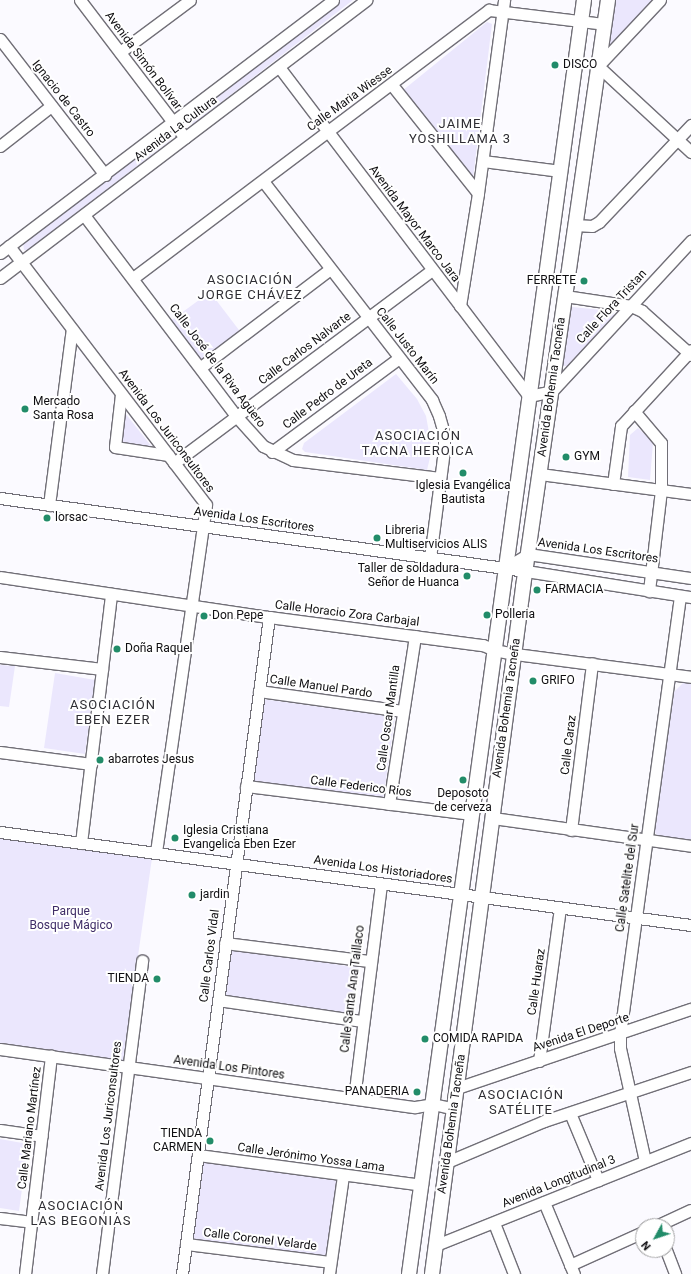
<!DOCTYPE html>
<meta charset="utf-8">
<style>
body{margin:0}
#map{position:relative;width:691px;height:1274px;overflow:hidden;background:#fbfaff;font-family:Roboto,sans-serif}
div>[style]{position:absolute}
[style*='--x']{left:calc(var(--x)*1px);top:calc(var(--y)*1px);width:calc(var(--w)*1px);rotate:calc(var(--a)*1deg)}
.green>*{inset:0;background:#ebe7fd}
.roads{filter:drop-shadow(1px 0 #716f77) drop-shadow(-1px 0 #716f77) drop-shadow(0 1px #716f77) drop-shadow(0 -1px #716f77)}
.minor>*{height:11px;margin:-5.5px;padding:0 5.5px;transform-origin:5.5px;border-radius:5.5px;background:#fff}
.major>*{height:14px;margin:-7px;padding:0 7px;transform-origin:7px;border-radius:7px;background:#fff}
.dots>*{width:11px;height:11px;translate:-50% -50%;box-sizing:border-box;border:2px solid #fff;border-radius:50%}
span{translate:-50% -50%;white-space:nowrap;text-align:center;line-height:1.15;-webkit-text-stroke:4px #fff;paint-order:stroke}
.street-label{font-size:12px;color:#0f0e11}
.poi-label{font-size:12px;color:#0f0e11}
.left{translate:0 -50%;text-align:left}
.right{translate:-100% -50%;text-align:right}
.park-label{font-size:12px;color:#3f2d67}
.neighbourhood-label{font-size:13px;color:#2e2d33;letter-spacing:1px}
.north{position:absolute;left:635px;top:1218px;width:40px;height:40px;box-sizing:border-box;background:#fff;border:1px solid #9f9fa0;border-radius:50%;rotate:230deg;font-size:11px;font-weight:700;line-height:16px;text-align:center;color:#0f0e11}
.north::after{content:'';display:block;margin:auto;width:14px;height:18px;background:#228c69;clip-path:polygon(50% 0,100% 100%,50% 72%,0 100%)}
</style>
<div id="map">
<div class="green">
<div style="clip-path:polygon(340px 0,353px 0,193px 124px,189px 124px,188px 117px)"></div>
<div style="clip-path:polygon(612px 0,657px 0,604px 51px)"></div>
<div style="clip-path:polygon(487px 22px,492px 24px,473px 178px,402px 91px)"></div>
<div style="clip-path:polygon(167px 133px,170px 133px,172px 139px,28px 250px,24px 250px,23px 243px)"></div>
<div style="clip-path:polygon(210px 292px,242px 334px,202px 365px,169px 322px)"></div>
<div style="clip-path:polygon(572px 307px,613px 311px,614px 316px,567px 366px,562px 366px,569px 312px)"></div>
<div style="clip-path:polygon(396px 374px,417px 399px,426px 416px,432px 449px,427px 470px,305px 452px,302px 449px,304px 443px)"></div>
<div style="clip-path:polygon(125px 413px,152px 447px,150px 449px,120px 442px,123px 414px)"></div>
<div style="clip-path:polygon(638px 428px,653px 442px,650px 480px,628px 477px,630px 435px)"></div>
<div style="clip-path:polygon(0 665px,15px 666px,9px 707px,0 706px)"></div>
<div style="clip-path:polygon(55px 673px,95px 680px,85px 754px,44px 748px)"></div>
<div style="clip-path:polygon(685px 681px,691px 682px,691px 843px,659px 838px,655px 832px,674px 692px)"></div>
<div style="clip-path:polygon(262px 699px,395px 717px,383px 800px,250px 781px)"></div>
<div style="clip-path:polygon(0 837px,152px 858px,123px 1061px,0 1043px)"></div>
<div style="clip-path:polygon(231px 948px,359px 968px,352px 1016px,224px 996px)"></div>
<div style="clip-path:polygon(0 1139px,28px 1144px,19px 1211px,0 1208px)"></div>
<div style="clip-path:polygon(204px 1162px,335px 1179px,338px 1182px,328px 1252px,324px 1256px,195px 1239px,191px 1234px,200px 1164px)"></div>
</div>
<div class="roads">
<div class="minor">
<div style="--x:80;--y:0;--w:173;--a:52.7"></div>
<div style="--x:660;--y:0;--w:91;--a:133.2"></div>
<div style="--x:598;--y:66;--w:127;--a:42.8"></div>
<div style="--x:0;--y:39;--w:172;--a:52.3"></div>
<div style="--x:120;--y:52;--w:87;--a:-36.6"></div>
<div style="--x:279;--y:67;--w:413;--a:52.8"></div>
<div style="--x:529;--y:396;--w:24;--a:-12"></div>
<div style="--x:552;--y:391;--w:205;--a:-47.2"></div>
<div style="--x:392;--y:85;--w:138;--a:51.5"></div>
<div style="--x:0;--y:146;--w:65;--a:-38.1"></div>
<div style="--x:483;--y:161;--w:78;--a:7.4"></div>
<div style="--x:263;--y:181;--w:277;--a:52.3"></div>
<div style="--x:432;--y:400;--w:17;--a:66"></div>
<div style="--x:439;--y:416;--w:18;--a:74"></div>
<div style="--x:444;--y:433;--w:17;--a:90"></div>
<div style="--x:444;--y:450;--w:109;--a:97.4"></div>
<div style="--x:84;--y:215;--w:253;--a:52.9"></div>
<div style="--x:237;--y:417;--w:39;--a:48"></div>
<div style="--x:263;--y:446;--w:33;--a:25"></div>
<div style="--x:293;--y:460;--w:148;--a:7"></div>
<div style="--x:575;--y:225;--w:17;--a:3"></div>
<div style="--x:592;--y:226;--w:8;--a:-30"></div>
<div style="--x:599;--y:222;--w:134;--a:-46.5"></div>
<div style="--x:9;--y:246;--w:325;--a:52.7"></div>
<div style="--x:206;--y:505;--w:351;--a:98.2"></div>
<div style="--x:0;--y:253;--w:418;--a:-37.2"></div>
<div style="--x:0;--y:278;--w:460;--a:-37.2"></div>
<div style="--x:133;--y:278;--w:446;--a:-37"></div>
<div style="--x:489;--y:10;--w:116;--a:6.9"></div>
<div style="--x:565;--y:296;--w:67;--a:8.6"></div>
<div style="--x:631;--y:306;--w:12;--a:24"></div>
<div style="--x:642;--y:311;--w:66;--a:41.9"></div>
<div style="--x:460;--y:306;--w:114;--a:-80.9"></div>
<div style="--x:478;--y:193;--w:195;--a:-82.3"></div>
<div style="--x:201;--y:367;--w:162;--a:-37.2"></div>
<div style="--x:121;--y:394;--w:53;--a:96.5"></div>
<div style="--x:115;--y:447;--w:54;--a:8.6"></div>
<div style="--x:634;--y:411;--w:42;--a:49.8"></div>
<div style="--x:661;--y:443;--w:47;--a:90"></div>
<div style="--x:661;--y:490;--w:102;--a:96.8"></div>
<div style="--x:272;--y:452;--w:158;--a:-36.5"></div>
<div style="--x:174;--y:463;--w:322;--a:-36.8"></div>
<div style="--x:540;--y:474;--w:152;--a:7.5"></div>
<div style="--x:613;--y:484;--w:59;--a:-82.1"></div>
<div style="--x:621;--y:426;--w:103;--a:-47.4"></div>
<div style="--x:0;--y:498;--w:531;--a:7.9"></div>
<div style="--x:526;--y:571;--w:167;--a:9"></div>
<div style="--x:49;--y:505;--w:177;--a:-82.6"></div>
<div style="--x:505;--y:568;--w:27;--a:-31"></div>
<div style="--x:528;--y:554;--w:165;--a:8.4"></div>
<div style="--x:0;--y:577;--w:272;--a:8.5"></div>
<div style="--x:269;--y:617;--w:216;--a:7.5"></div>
<div style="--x:483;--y:645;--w:12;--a:24"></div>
<div style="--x:494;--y:650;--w:21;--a:11"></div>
<div style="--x:515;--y:654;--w:177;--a:7.4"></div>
<div style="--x:0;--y:657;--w:103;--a:6.7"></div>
<div style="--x:259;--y:691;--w:145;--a:7.9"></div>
<div style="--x:0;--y:752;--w:92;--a:7.5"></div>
<div style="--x:246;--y:786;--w:228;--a:7.1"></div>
<div style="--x:389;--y:804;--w:170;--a:-81.2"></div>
<div style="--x:493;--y:818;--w:200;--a:8"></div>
<div style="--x:571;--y:830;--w:168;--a:-82.8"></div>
<div style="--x:0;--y:832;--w:697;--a:7.67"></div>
<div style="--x:81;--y:843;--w:251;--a:-83.1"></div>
<div style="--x:225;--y:943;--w:145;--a:7.1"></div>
<div style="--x:218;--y:1000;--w:146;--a:8.3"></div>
<div style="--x:0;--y:1049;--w:419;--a:8"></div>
<div style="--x:415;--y:1107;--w:18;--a:-9"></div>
<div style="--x:433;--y:1104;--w:22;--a:13"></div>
<div style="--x:539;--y:1061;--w:155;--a:-82.2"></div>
<div style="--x:457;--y:1088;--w:247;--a:-18.7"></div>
<div style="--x:354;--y:1098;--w:216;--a:-82.8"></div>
<div style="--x:570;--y:1113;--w:73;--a:67.3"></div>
<div style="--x:0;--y:1130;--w:42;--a:8.1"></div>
<div style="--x:198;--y:1155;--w:226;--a:7.6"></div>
<div style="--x:645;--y:1161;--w:116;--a:-102.5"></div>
<div style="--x:620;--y:1048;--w:14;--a:-90"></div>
<div style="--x:620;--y:1034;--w:442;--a:-82.2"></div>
<div style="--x:447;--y:1162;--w:105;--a:-22.9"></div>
<div style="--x:544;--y:1121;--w:155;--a:-18.4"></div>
<div style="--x:544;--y:1202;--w:78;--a:67.4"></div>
<div style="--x:0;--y:1218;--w:32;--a:7"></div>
<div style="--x:494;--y:1223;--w:55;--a:68.6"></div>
<div style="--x:656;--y:1226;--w:38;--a:-25"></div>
<div style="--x:186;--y:1244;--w:145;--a:7.1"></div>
<div style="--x:436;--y:1245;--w:275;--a:-21.8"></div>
<div style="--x:666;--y:1250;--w:26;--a:69"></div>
<div style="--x:570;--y:1265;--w:80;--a:-24.3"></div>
<div style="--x:25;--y:1274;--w:220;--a:-83.2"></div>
<div style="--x:102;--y:1274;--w:316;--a:-82.7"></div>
<div style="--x:182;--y:1274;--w:663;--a:-82.46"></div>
<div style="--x:329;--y:1274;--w:99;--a:-81.9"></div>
</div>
<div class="major">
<div style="--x:409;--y:1274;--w:1286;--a:-82.18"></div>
<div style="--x:432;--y:1274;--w:693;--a:-82.45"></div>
<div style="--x:523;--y:587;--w:593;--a:-81.76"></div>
</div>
</div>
<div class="dots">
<div style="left:555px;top:65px;background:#228c69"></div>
<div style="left:584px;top:281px;background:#228c69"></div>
<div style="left:25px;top:409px;background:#228c69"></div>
<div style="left:566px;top:457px;background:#228c69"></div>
<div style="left:463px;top:473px;background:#228c69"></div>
<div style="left:47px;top:518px;background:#228c69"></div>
<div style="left:377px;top:538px;background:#228c69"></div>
<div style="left:467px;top:576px;background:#228c69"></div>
<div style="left:537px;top:590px;background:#228c69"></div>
<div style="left:487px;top:615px;background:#228c69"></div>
<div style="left:204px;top:616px;background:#228c69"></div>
<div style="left:117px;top:649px;background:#228c69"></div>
<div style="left:533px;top:681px;background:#228c69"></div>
<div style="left:100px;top:760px;background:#228c69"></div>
<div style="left:463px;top:780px;background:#228c69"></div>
<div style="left:175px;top:838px;background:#228c69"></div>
<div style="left:192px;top:895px;background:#228c69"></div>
<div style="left:157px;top:979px;background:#228c69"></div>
<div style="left:425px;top:1039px;background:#228c69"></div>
<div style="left:417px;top:1092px;background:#228c69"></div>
<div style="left:210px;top:1141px;background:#228c69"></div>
</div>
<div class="street-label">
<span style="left:143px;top:61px;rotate:53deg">Avenida Simón Bolívar</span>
<span style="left:63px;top:99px;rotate:52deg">Ignacio de Castro</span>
<span style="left:350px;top:99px;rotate:-36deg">Calle Maria Wiesse</span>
<span style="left:176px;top:129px;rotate:-37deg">Avenida La Cultura</span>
<span style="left:414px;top:224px;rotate:53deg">Avenida Mayor Marco Jara</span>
<span style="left:612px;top:307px;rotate:-47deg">Calle Flora Tristan</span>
<span style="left:407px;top:346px;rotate:52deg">Calle Justo Marín</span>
<span style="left:305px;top:349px;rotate:-37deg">Calle Carlos Nalvarte</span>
<span style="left:217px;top:366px;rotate:53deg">Calle José de la Riva Agüero</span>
<span style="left:552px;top:387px;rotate:-82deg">Avenida Bohemia Tacneña</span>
<span style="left:328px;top:394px;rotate:-37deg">Calle Pedro de Ureta</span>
<span style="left:166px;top:431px;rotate:53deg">Avenida Los Juriconsultores</span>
<span style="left:254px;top:520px;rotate:8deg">Avenida Los Escritores</span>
<span style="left:598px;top:551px;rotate:8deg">Avenida Los Escritores</span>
<span style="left:347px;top:614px;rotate:7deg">Calle Horacio Zora Carbajal</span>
<span style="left:321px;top:687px;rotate:8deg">Calle Manuel Pardo</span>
<span style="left:507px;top:708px;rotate:-82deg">Avenida Bohemia Tacneña</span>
<span style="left:389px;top:718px;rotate:-82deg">Calle Oscar Mantilla</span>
<span style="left:569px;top:745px;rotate:-83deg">Calle Caraz</span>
<span style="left:361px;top:787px;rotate:7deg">Calle Federico Rios</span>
<span style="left:383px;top:870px;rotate:8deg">Avenida Los Historiadores</span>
<span style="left:628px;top:878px;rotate:-82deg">Calle Satelite del Sur</span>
<span style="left:210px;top:956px;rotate:-83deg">Calle Carlos Vidal</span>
<span style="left:537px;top:982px;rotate:-82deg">Calle Huaraz</span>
<span style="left:353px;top:989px;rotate:-83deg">Calle Santa Ana Taillaco</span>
<span style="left:581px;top:1033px;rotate:-18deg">Avenida El Deporte</span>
<span style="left:229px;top:1068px;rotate:8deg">Avenida Los Pintores</span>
<span style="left:109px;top:1116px;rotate:-83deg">Avenida Los Juriconsultores</span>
<span style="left:452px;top:1124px;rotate:-82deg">Avenida Bohemia Tacneña</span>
<span style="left:30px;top:1128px;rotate:-83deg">Calle Mariano Martínez</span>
<span style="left:311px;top:1158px;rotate:8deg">Calle Jerónimo Yossa Lama</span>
<span style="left:559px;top:1182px;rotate:-22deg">Avenida Longitudinal 3</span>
<span style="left:260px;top:1240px;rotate:7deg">Calle Coronel Velarde</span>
</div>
<div class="poi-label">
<span class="left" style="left:563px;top:65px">DISCO</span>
<span class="right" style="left:576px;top:281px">FERRETE</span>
<span class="left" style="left:33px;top:409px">Mercado<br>Santa Rosa</span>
<span class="left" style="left:574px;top:457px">GYM</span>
<span style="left:463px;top:493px">Iglesia Evangélica<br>Bautista</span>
<span class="left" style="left:55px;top:518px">lorsac</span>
<span class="left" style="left:385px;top:538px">Libreria<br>Multiservicios ALIS</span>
<span class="right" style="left:459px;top:576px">Taller de soldadura<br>Señor de Huanca</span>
<span class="left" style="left:545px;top:590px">FARMACIA</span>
<span class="left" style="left:495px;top:615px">Polleria</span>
<span class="left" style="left:212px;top:616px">Don Pepe</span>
<span class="left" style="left:125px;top:649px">Doña Raquel</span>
<span class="left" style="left:541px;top:681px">GRIFO</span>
<span class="left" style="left:108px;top:760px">abarrotes Jesus</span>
<span style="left:463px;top:801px">Deposoto<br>de cerveza</span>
<span class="left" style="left:183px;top:838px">Iglesia Cristiana<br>Evangelica Eben Ezer</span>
<span class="left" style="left:200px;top:895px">jardin</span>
<span class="right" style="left:149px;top:979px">TIENDA</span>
<span class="left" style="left:433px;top:1039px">COMIDA RAPIDA</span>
<span class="right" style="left:409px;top:1092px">PANADERIA</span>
<span class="right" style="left:202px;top:1141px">TIENDA<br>CARMEN</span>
</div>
<div class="park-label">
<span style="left:71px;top:919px">Parque<br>Bosque Mágico</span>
</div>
<div class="neighbourhood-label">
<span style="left:460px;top:132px">JAIME<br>YOSHILLAMA 3</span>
<span style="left:250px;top:288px">ASOCIACIÓN<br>JORGE CHÁVEZ</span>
<span style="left:418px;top:444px">ASOCIACIÓN<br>TACNA HEROICA</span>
<span style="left:113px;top:713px">ASOCIACIÓN<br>EBEN EZER</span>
<span style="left:521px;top:1103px">ASOCIACIÓN<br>SATÉLITE</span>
<span style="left:81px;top:1214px">ASOCIACIÓN<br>LAS BEGONIAS</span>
</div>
<div class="north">N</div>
</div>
